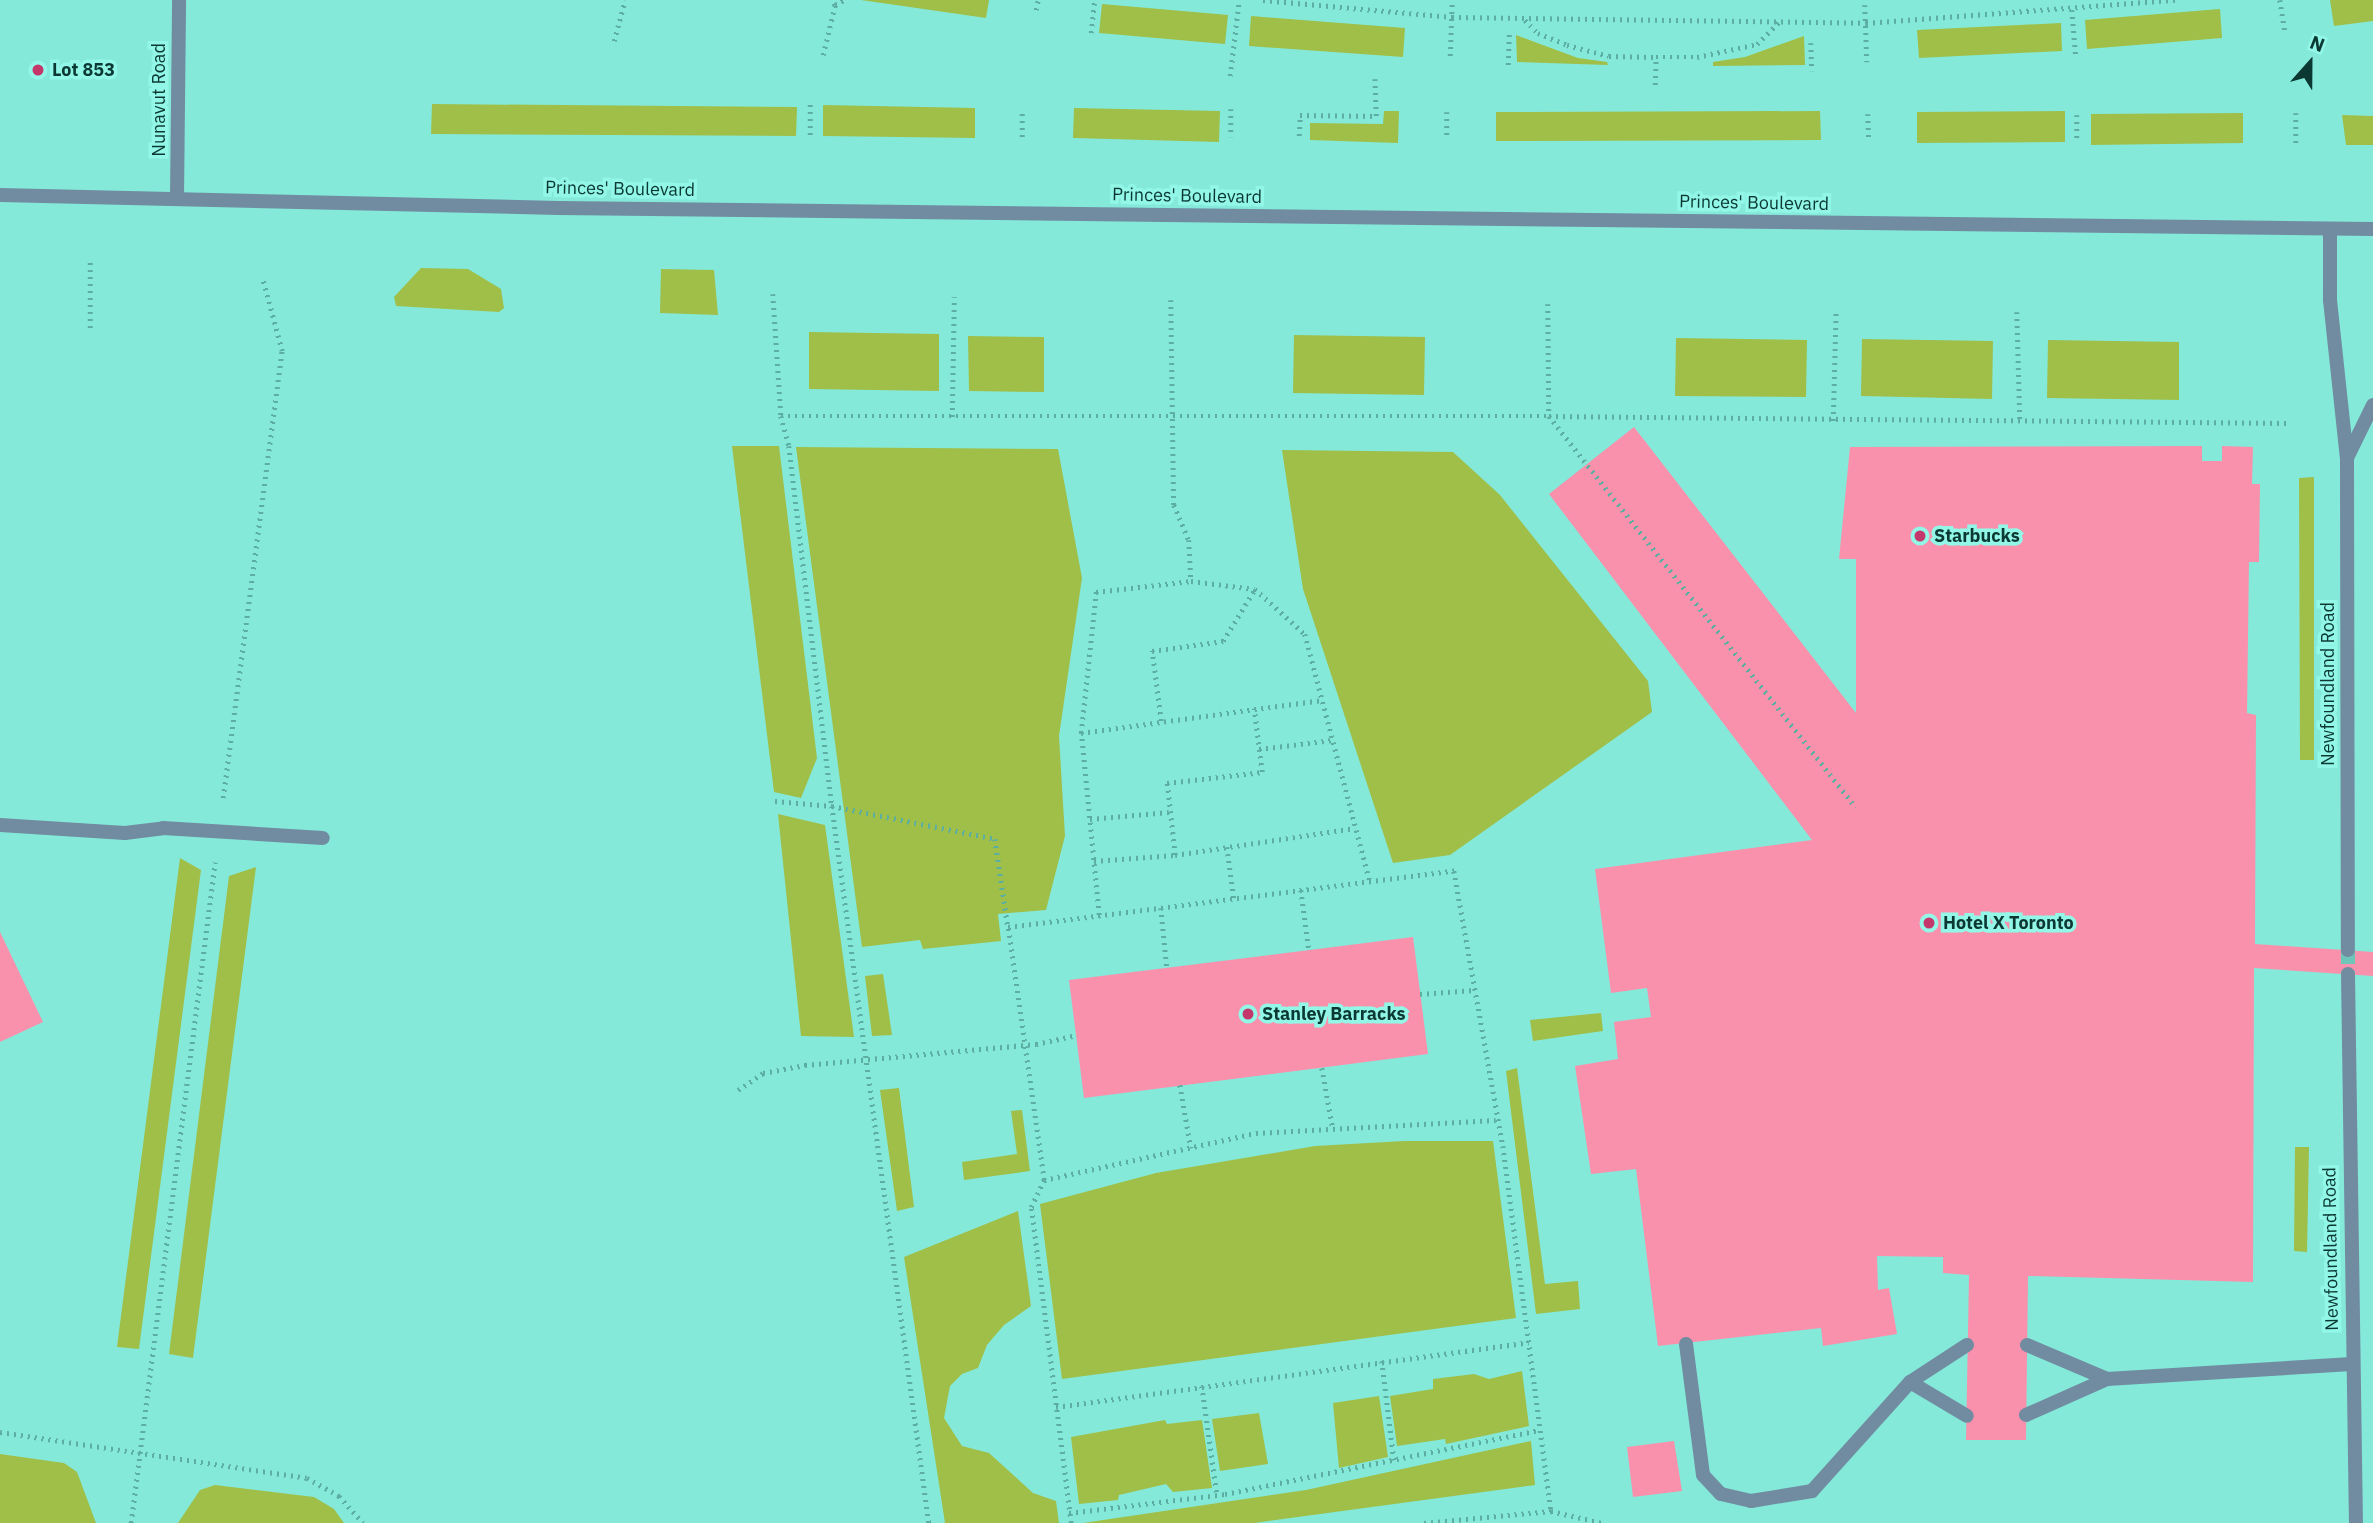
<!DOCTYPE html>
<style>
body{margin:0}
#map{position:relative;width:2373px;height:1523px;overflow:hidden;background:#85e9d9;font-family:"IBM Plex Sans",sans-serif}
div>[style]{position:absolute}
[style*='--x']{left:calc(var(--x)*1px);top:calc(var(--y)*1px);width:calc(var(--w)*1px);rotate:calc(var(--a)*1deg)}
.green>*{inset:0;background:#9fbf49}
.building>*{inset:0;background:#f991ad}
.minor-tunnel>*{height:14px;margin-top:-7px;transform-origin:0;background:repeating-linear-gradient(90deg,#6dc6b8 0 14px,transparent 0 21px)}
.path>*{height:4.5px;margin-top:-2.25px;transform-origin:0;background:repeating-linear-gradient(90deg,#5caea1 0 2px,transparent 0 7px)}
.service>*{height:14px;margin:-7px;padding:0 7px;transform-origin:7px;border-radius:7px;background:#718ba1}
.minor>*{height:14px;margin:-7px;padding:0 7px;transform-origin:7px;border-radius:7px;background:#718ba1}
.tertiary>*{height:14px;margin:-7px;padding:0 7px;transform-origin:7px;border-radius:7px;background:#718ba1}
.dots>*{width:19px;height:19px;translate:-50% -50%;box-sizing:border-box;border:4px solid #92f7e7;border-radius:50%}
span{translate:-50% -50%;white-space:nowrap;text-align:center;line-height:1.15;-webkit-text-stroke:7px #92f7e7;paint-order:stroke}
.poi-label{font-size:18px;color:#0b3833;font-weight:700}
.left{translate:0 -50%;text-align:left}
.street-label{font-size:18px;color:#0b3833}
.north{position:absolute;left:2275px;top:28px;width:70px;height:70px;-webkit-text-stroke:5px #92f7e7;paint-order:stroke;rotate:21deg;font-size:19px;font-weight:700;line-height:28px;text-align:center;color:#0b3833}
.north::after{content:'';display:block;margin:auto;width:24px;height:32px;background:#0b3833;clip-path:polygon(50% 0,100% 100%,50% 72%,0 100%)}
</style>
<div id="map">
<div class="green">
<div style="clip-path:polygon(861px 0,989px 0,986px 18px)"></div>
<div style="clip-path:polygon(2330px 0,2373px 0,2373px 21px,2334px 26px)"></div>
<div style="clip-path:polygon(1102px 4px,1228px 15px,1225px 44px,1099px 33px)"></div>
<div style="clip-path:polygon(2220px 9px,2222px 38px,2087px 49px,2085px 20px)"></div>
<div style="clip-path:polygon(1251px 16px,1405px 28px,1403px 57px,1249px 46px)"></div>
<div style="clip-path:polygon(2061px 23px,2062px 51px,1919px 58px,1917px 30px)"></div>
<div style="clip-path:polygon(1516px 35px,1578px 58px,1607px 62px,1608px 65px,1517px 62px)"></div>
<div style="clip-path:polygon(1804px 36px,1805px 65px,1713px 66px,1713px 62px,1745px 57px)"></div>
<div style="clip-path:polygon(432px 104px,797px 107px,796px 136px,431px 134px)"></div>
<div style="clip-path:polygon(823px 105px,975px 108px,975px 138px,823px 136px)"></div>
<div style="clip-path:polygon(1074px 108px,1220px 111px,1219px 142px,1073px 138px)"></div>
<div style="clip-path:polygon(1384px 111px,1399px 111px,1398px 143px,1310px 140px,1310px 123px,1383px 124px)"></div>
<div style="clip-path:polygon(1820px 111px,1821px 140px,1496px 141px,1496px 112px)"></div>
<div style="clip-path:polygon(2065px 111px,2065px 142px,1917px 143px,1917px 112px)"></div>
<div style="clip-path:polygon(2243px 113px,2243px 143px,2091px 145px,2091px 114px)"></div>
<div style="clip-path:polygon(2342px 115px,2373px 116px,2373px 145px,2346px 145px)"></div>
<div style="clip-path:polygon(421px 268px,468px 269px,501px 289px,504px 308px,499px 312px,396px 306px,394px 297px)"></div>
<div style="clip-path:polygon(661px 269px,714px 270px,718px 315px,660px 313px)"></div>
<div style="clip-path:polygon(809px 332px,939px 334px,939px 391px,809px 389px)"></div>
<div style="clip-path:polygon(1294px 335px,1425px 337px,1424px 395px,1293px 393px)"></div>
<div style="clip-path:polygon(968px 336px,1044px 337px,1044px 392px,969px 391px)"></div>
<div style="clip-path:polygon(1676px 338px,1807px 340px,1806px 397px,1675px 396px)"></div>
<div style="clip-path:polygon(1862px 339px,1993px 341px,1992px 399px,1861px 396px)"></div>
<div style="clip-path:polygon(2048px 340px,2179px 342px,2179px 400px,2047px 398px)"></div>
<div style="clip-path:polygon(732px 446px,779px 446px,817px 758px,801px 798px,774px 792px)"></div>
<div style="clip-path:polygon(796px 447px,1058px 449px,1082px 578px,1059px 736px,1065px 836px,1046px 910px,998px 914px,1001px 941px,923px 949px,920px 940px,862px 947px)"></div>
<div style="clip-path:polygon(1282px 450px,1453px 452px,1500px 495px,1648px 681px,1652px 712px,1450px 855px,1393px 863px,1303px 589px)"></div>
<div style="clip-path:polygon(2314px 477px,2314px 760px,2300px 760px,2299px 478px)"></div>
<div style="clip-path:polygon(778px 814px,825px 825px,854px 1037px,801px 1036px)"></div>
<div style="clip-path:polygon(180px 858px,201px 870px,139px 1349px,117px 1347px)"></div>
<div style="clip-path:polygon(256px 867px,193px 1358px,169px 1354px,229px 876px)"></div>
<div style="clip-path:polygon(883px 974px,892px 1035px,872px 1036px,865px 976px)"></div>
<div style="clip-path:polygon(1601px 1013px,1603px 1031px,1533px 1041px,1530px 1020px)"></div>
<div style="clip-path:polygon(1517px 1068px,1545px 1284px,1578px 1281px,1580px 1309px,1536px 1314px,1506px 1071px)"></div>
<div style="clip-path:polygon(899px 1088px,914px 1207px,897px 1211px,880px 1090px)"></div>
<div style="clip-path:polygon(1022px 1110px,1030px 1171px,964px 1180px,962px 1162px,1017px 1154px,1011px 1111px)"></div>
<div style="clip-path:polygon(1404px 1141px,1493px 1141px,1516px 1318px,1062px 1379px,1040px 1204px,1156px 1173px,1315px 1146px)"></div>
<div style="clip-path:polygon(2295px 1147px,2309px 1147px,2307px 1252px,2294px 1251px)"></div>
<div style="clip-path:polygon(1018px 1211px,1031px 1306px,1004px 1325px,987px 1345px,978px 1368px,962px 1374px,950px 1386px,944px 1418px,962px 1446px,989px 1453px,1033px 1493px,1056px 1501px,1059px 1523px,945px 1523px,904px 1257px)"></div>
<div style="clip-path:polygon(1522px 1371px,1529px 1426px,1446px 1444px,1445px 1439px,1397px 1446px,1390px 1396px,1433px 1389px,1433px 1379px,1474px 1374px,1489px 1379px)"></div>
<div style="clip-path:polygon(1379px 1396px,1388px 1457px,1339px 1468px,1333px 1403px)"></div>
<div style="clip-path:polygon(1259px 1413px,1268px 1464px,1220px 1471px,1212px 1419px)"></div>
<div style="clip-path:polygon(1165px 1420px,1167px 1424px,1202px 1420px,1212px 1488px,1173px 1492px,1166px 1484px,1119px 1495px,1118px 1500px,1079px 1504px,1071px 1437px)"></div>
<div style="clip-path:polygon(1531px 1441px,1535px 1485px,1254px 1523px,1083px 1523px,1306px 1490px)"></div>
<div style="clip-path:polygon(0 1454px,64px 1463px,77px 1472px,96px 1523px,0 1523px)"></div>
<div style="clip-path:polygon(215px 1485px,314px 1497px,334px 1509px,344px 1523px,178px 1523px,200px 1490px)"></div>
</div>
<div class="building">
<div style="clip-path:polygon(1634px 427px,1856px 713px,1856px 559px,1839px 559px,1850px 447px,2202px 446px,2202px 461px,2222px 461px,2222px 446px,2253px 447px,2252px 484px,2260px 484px,2259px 562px,2249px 562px,2247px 713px,2256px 715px,2255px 944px,2373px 952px,2373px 976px,2254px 968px,2253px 1282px,2028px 1276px,2026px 1440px,1966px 1440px,1969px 1275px,1943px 1273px,1943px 1257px,1877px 1256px,1878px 1290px,1889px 1288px,1897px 1334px,1823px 1346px,1821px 1328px,1658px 1346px,1636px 1169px,1591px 1174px,1575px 1066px,1618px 1059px,1614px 1022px,1651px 1017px,1647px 988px,1611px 993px,1595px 869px,1812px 840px,1549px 494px)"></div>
<div style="clip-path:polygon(0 932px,43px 1022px,0 1042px)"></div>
<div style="clip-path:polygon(1413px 937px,1428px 1054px,1084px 1098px,1069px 980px)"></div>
<div style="clip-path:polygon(1674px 1441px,1682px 1491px,1633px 1497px,1627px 1447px)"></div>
</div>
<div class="minor-tunnel">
<div style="--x:2348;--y:950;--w:24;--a:90"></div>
</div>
<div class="path">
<div style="--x:1263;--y:0;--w:190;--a:5.1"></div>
<div style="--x:1452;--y:17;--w:414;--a:0.8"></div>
<div style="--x:1866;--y:23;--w:310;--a:-4.3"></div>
<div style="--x:2280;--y:0;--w:31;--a:81"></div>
<div style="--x:835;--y:5;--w:10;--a:-29"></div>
<div style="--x:1865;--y:5;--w:57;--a:88"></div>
<div style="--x:1036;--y:10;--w:10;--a:-79"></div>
<div style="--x:2072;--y:10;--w:48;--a:85.2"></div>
<div style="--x:1525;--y:20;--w:18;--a:45"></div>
<div style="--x:1538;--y:33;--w:31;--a:22"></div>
<div style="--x:1567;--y:45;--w:43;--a:14.7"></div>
<div style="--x:1609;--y:56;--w:47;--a:1.2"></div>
<div style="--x:1656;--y:57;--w:41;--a:0"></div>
<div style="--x:1697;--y:57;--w:61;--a:-12.2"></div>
<div style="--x:1757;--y:44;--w:31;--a:-45"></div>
<div style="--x:1091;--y:33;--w:31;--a:-84"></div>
<div style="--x:614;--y:41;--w:42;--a:-75"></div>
<div style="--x:1811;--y:43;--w:28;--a:88"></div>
<div style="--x:823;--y:55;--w:51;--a:-76.5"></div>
<div style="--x:835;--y:5;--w:6;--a:-121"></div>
<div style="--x:1450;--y:56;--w:54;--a:-87.9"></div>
<div style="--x:1508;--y:65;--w:32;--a:-88"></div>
<div style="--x:1230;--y:76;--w:77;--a:-83.2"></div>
<div style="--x:1655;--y:85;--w:28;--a:-88"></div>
<div style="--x:1231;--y:109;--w:28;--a:90"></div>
<div style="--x:1447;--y:112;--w:26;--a:90"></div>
<div style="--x:2296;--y:113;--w:31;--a:90"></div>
<div style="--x:1868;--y:114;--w:27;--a:88"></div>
<div style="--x:2077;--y:115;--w:26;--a:90"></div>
<div style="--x:810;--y:135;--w:31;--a:-90"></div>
<div style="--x:1299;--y:136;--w:21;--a:-87"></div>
<div style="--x:1300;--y:115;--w:76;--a:0.8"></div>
<div style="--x:1376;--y:116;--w:37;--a:-92"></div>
<div style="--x:1022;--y:137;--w:28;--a:-90"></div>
<div style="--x:773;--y:294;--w:122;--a:86.2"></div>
<div style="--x:781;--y:416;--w:31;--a:75"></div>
<div style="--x:789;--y:446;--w:363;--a:83.2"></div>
<div style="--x:832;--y:806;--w:724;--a:82.3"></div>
<div style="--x:1171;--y:300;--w:205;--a:89.2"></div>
<div style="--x:1174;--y:505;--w:38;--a:67"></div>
<div style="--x:1189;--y:540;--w:41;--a:87.2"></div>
<div style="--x:1191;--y:581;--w:64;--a:7.1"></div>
<div style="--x:1255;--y:589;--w:67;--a:42"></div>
<div style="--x:1305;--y:634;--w:255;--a:75.3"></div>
<div style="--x:1548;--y:304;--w:112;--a:89.5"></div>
<div style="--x:1549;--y:416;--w:497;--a:51.9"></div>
<div style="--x:2017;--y:312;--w:110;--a:88.4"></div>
<div style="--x:90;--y:328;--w:69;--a:-90"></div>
<div style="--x:781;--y:416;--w:768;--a:0"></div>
<div style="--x:1549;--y:416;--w:740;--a:0.54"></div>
<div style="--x:952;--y:417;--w:120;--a:-89"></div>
<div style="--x:1833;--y:421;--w:112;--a:-88.5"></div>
<div style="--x:1161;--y:721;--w:71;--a:-97.3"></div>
<div style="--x:1152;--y:651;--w:72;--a:-8"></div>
<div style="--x:1223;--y:641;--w:61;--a:-58.4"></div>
<div style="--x:1081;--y:733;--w:242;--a:-7.8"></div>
<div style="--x:1259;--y:749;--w:74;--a:-7"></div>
<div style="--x:223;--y:798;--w:451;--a:-82.5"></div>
<div style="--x:282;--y:351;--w:77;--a:-105.1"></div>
<div style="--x:775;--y:801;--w:57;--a:5"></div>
<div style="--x:832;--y:806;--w:166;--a:11.4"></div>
<div style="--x:995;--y:839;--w:89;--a:81.6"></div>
<div style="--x:1090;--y:819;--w:79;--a:-5.1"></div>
<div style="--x:1227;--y:847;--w:52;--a:82.3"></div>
<div style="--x:1175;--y:855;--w:72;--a:-96.3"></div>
<div style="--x:1167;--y:783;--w:96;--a:-6.6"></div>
<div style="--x:1262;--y:772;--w:64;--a:-97.2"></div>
<div style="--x:1094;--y:861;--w:81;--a:-4.2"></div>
<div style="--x:1175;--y:855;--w:182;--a:-8.5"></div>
<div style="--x:1301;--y:890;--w:61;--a:82.4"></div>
<div style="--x:1161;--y:908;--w:60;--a:84.3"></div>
<div style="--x:1099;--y:915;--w:183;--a:-95.6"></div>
<div style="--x:1081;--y:733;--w:142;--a:-83.9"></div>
<div style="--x:1096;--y:592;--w:96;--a:-6.6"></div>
<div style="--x:1420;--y:994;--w:54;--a:-4.2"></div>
<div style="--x:1322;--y:1068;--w:62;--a:79.8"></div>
<div style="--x:1180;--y:1085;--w:64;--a:80.1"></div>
<div style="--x:738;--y:1090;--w:30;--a:-34"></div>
<div style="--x:763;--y:1073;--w:43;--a:-10.8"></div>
<div style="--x:805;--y:1065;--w:232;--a:-5.2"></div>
<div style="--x:1036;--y:1044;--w:42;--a:-12.4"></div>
<div style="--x:1044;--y:1180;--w:217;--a:-12.5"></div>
<div style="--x:1256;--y:1133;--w:240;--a:-3.1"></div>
<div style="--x:1382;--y:1361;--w:100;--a:83.1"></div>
<div style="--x:1202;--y:1386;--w:109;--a:82.1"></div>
<div style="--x:1056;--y:1407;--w:477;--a:-7.8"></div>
<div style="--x:0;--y:1432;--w:310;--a:8.5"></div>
<div style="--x:307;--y:1478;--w:37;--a:29"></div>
<div style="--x:339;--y:1496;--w:36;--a:48"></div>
<div style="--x:1069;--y:1513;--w:157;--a:-6.9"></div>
<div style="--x:1225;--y:1494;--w:321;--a:-11.5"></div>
<div style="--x:131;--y:1523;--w:666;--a:-82.76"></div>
<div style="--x:1071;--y:1523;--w:319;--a:-97.2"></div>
<div style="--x:1031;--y:1207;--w:30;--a:-64"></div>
<div style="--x:1044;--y:1180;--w:256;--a:-98.1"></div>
<div style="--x:1008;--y:927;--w:450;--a:-7.2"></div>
<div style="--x:1454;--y:871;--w:279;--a:79.9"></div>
<div style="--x:1503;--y:1146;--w:368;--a:82.5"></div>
<div style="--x:1424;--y:1523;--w:128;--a:-5.4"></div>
<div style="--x:1551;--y:1511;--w:52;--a:13.2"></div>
</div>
<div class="service">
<div style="--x:0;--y:825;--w:125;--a:3.7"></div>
<div style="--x:125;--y:833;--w:38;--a:-7"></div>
<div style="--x:163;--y:828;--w:160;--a:3.6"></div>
<div style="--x:1686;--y:1344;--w:132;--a:82.6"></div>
<div style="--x:1703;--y:1475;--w:26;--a:47"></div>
<div style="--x:1721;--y:1494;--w:31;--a:13"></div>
<div style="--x:1751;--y:1501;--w:62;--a:-9.3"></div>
<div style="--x:1812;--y:1491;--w:147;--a:-48"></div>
<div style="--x:1910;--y:1382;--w:66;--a:30.8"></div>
<div style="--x:2027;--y:1345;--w:87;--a:23"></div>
<div style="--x:1910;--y:1382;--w:68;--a:-33"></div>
<div style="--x:2026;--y:1415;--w:89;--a:-24"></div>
<div style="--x:2107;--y:1379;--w:245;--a:-3.5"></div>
</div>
<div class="minor">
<div style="--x:2330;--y:229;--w:71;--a:90"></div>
<div style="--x:2330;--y:300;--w:160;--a:83.9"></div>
<div style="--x:2347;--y:459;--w:491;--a:89.9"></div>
<div style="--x:2347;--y:458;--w:59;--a:-63.9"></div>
<div style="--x:2348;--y:974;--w:549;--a:89.17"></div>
</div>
<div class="tertiary">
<div style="--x:0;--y:195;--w:558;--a:1.33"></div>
<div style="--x:558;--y:208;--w:1815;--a:0.66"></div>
<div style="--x:177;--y:199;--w:199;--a:-89.4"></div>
</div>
<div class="dots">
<div style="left:38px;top:70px;background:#c3376b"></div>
<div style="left:1920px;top:536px;background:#c3376b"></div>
<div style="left:1929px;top:923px;background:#c3376b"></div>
<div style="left:1248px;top:1014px;background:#c3376b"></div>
</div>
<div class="poi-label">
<span class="left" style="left:52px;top:70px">Lot 853</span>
<span class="left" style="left:1934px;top:536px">Starbucks</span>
<span class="left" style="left:1943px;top:923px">Hotel X Toronto</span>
<span class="left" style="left:1262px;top:1014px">Stanley Barracks</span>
</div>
<div class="street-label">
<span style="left:159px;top:100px;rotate:-90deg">Nunavut Road</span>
<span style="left:620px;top:189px;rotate:1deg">Princes' Boulevard</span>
<span style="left:1187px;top:196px;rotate:1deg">Princes' Boulevard</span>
<span style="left:1754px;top:203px;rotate:1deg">Princes' Boulevard</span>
<span style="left:2328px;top:684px;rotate:-90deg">Newfoundland Road</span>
<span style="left:2331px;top:1249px;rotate:-91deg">Newfoundland Road</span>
</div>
<div class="north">N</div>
</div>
